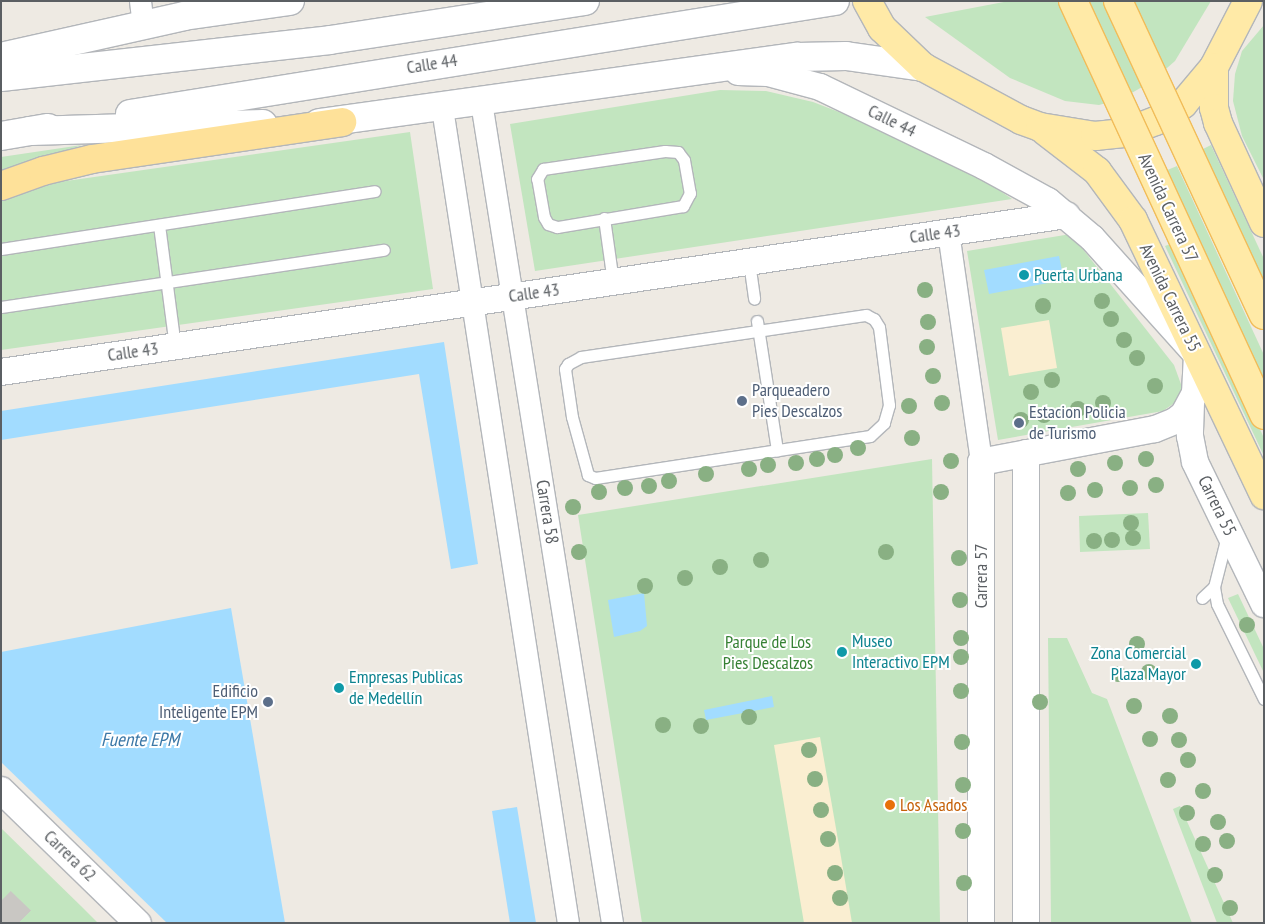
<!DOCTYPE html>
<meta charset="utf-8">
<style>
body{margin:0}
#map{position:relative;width:1265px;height:924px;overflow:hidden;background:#eeeae3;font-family:"PT Sans Narrow",sans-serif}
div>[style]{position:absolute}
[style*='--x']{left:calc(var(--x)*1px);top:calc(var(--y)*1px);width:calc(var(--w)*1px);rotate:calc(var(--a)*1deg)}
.green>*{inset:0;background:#c2e5bf}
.sand>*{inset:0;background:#faeed1}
.water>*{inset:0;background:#a2dcff}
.trunk-tunnel>*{height:28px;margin-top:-14px;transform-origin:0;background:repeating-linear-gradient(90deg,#c9c7c3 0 28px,transparent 0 42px)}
.roads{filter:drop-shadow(1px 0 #b3b6ba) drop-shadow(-1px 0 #b3b6ba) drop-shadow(0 1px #b3b6ba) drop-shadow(0 -1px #b3b6ba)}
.service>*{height:11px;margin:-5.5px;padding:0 5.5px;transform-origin:5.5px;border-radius:5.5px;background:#fff}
.minor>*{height:21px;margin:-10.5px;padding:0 10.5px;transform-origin:10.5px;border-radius:10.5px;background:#fff}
.tertiary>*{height:26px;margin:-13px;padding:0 13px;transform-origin:13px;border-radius:13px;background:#fff}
.secondary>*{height:28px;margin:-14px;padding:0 14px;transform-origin:14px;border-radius:14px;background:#fff}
.primary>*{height:28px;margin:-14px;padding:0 14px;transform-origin:14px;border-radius:14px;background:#ffeaa7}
.trunk>*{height:28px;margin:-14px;padding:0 14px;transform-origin:14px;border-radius:14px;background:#fee199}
.bridges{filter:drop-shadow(1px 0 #f1bc59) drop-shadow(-1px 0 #f1bc59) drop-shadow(0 1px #f1bc59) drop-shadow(0 -1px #f1bc59)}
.primary-bridge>*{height:28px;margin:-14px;padding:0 14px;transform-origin:14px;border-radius:14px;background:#ffeaa7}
.trees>*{width:16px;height:16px;margin:-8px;border-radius:50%;background:#89b083}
.dots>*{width:14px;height:14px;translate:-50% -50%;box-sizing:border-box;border:2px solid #fff;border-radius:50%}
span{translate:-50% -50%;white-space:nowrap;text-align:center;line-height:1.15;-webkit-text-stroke:4px #fff;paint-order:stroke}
.street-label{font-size:18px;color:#5b5f63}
.culture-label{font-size:18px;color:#0d838f}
.left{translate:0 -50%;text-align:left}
.right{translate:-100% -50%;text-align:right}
.service-label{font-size:18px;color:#4e5e75}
.park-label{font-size:18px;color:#368134}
.food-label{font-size:18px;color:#c56008}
.water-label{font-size:19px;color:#3c78a7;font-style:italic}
.frame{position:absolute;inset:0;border:2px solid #5b5f63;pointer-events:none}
</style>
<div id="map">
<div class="green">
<div style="clip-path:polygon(1009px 1px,1211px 1px,1175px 61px,1151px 82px,1121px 99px,1099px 105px,1065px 101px,1010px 78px,925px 17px)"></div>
<div style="clip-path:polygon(1264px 25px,1264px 180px,1242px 136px,1233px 101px,1235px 74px,1242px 51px)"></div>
<div style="clip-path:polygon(720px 90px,766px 91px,813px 102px,904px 137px,968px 169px,1012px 199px,535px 271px,510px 124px)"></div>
<div style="clip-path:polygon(410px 132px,433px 289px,1px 350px,1px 199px,59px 182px)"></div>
<div style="clip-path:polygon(82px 145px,1px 174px,1px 157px)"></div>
<div style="clip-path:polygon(1211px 145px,1264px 259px,1264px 286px,1199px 151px)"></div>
<div style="clip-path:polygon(1177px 166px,1264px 355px,1264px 388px,1165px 171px)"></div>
<div style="clip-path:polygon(1071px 234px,1174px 365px,1182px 387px,1177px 401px,1163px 411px,998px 440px,967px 251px)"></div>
<div style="clip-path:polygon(1173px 243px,1264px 438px,1264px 456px,1165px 246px)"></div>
<div style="clip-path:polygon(932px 459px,940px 923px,642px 923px,578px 515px)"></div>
<div style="clip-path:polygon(1148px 513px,1150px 549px,1080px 552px,1079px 516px)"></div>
<div style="clip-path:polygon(1238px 594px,1264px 649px,1264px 673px,1228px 598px)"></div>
<div style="clip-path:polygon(1048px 638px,1067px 638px,1092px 693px,1107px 699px,1192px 923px,1051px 923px)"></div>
<div style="clip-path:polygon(1180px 806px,1233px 923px,1217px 923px,1173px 809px)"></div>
<div style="clip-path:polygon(1px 828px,83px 908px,98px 923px,1px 923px)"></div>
</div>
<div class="sand">
<div style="clip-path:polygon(1049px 320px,1057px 368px,1009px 376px,1001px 328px)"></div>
<div style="clip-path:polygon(820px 737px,841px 857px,852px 923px,804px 923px,774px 745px)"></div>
</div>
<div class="water">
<div style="clip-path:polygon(1059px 256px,1064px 280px,989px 294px,984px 270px)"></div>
<div style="clip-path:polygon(444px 342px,478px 564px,451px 569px,419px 374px,1px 440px,1px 411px)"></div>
<div style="clip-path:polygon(644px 593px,647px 626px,640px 631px,614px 637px,608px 600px)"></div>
<div style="clip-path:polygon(231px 608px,285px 923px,167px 923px,1px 762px,1px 652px)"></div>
<div style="clip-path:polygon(772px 696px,774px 707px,706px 720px,704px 710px)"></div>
<div style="clip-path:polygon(517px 807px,536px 923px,510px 923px,492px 811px)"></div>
</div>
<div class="trunk-tunnel">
<div style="--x:1;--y:901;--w:32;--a:44"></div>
</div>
<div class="roads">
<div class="service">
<div style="--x:665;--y:151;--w:13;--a:4"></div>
<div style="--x:678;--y:152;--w:10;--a:53"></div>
<div style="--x:684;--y:160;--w:34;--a:80"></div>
<div style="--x:690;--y:193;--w:15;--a:118"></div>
<div style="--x:683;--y:206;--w:128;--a:170.5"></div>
<div style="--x:557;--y:227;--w:9;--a:-162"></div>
<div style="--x:548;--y:224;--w:8;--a:-120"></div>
<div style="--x:544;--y:217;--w:39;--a:-100"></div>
<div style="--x:537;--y:179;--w:12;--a:-59"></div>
<div style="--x:543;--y:169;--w:123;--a:-8.4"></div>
<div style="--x:604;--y:218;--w:65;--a:82"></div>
<div style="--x:159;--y:225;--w:122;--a:82.5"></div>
<div style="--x:1;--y:249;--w:378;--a:-8.8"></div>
<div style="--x:749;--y:262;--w:37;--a:82"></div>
<div style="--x:1;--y:307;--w:387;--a:-8.5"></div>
<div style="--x:866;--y:315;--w:9;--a:27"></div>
<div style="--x:874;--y:319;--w:9;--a:58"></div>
<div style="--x:879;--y:327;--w:79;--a:82.7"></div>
<div style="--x:889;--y:405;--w:19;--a:106"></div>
<div style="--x:884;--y:423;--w:19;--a:137"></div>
<div style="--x:870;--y:436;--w:278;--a:171.3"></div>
<div style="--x:595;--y:478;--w:8;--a:-157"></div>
<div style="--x:588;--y:475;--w:60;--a:-105.4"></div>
<div style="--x:572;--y:417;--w:49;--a:-98.3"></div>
<div style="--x:565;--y:369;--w:6;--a:-59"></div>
<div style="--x:568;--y:364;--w:15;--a:-28"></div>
<div style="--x:581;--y:357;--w:288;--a:-8.4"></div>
<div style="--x:757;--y:321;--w:131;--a:81.2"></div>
<div style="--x:1214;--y:587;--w:17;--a:80"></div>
<div style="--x:1217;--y:604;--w:106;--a:63.7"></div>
<div style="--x:1202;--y:598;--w:16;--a:-43"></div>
<div style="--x:1214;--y:587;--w:53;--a:-75.7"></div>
</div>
<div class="minor">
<div style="--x:140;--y:1;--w:24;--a:83"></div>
<div style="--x:481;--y:102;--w:831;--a:80.93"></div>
<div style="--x:442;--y:108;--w:825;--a:81.21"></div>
<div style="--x:948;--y:232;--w:232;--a:81.8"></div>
</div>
<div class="tertiary">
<div style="--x:738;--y:72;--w:30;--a:2"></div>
<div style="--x:768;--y:73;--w:54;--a:15.1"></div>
<div style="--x:820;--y:87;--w:182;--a:25.7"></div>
<div style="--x:984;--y:166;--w:73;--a:28.7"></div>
<div style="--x:1048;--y:201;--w:57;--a:40.1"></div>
<div style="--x:1092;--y:238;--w:157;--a:48.1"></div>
<div style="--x:1197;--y:355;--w:38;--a:93"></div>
<div style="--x:1195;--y:393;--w:24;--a:118"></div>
<div style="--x:1184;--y:414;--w:11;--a:142"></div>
<div style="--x:1175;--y:421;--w:22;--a:158"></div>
<div style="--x:1155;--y:429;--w:177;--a:169.3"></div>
<div style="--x:981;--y:462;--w:461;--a:90"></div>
<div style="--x:1;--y:372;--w:1077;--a:-8.38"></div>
<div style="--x:1191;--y:403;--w:33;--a:92"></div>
<div style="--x:1190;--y:436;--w:26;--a:79"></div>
<div style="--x:1195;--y:462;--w:158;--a:64.1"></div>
<div style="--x:1;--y:790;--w:191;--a:44.2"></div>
<div style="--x:1026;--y:923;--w:470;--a:-90"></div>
</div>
<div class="secondary">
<div style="--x:1;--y:57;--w:188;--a:-12.6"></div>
<div style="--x:184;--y:16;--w:107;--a:-8.1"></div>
<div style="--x:1;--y:77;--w:331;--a:-6.4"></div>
<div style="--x:330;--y:40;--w:258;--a:-8.7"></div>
<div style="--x:130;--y:114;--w:714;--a:-9.11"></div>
<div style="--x:319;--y:123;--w:483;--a:-7.9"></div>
<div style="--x:797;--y:57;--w:49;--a:-1.2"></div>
<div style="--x:846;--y:56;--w:78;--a:8.1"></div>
<div style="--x:30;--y:131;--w:233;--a:-1.7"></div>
<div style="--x:1;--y:136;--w:48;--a:-9.7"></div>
</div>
<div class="primary">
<div style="--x:867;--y:1;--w:31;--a:61"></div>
<div style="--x:882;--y:28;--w:57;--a:43.6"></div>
<div style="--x:923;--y:67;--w:111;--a:28.4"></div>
<div style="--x:1021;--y:120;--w:20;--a:20"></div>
<div style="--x:1040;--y:127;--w:56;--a:9.3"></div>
<div style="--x:1095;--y:136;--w:29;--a:-6"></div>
<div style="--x:1124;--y:133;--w:34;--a:-21"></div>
<div style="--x:1156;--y:121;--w:32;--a:-32"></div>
<div style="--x:1183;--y:104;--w:48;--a:-50"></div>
<div style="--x:1214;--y:67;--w:74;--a:-62.7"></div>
<div style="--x:1214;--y:67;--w:41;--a:90"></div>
<div style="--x:1214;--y:108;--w:16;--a:75"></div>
<div style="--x:1218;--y:123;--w:110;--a:65.3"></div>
<div style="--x:1045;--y:131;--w:66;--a:37.6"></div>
<div style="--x:1097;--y:171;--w:61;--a:53.7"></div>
<div style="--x:1133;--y:220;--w:305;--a:64.5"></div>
</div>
<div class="trunk">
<div style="--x:1;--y:186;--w:45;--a:-19.7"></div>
<div style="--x:43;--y:171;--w:50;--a:-13.8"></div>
<div style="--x:92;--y:159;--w:253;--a:-8.4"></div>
</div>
</div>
<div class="bridges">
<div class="primary-bridge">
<div style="--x:1073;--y:1;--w:456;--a:65.2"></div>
<div style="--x:1118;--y:1;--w:346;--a:65.1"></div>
</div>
</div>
<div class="trees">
<div style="left:925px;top:290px"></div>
<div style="left:1102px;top:301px"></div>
<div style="left:1043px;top:306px"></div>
<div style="left:1111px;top:319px"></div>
<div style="left:928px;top:322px"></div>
<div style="left:1124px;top:340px"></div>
<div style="left:927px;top:347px"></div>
<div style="left:1137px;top:358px"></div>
<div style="left:933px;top:376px"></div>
<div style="left:1052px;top:380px"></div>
<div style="left:1155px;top:386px"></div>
<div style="left:1031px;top:392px"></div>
<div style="left:942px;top:403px"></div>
<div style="left:1103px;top:403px"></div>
<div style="left:909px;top:406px"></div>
<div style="left:1078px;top:409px"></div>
<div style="left:1044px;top:415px"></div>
<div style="left:1021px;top:420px"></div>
<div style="left:912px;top:438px"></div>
<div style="left:858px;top:448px"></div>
<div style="left:835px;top:455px"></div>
<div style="left:817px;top:459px"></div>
<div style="left:1146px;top:459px"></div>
<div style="left:951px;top:461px"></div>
<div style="left:796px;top:463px"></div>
<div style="left:1115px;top:463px"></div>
<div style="left:768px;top:465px"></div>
<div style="left:749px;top:469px"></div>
<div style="left:1078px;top:469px"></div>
<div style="left:706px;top:474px"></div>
<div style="left:669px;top:481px"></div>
<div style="left:1156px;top:485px"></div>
<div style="left:649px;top:486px"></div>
<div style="left:625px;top:488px"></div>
<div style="left:1130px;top:488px"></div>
<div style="left:1095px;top:490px"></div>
<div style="left:599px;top:492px"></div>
<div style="left:941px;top:492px"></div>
<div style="left:1068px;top:493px"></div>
<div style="left:573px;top:507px"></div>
<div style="left:1131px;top:523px"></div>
<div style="left:1133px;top:538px"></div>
<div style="left:1112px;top:540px"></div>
<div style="left:1094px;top:541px"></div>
<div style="left:579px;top:552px"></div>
<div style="left:886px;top:552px"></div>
<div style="left:959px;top:558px"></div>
<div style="left:761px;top:560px"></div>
<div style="left:720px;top:567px"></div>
<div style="left:685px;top:578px"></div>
<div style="left:645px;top:586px"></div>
<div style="left:960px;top:600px"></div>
<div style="left:1247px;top:625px"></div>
<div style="left:961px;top:638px"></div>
<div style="left:1137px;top:644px"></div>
<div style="left:961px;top:657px"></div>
<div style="left:1149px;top:672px"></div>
<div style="left:1118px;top:674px"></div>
<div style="left:961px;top:691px"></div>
<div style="left:1040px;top:702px"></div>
<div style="left:1134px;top:706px"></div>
<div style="left:1170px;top:716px"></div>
<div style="left:749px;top:717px"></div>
<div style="left:663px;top:725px"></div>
<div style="left:701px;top:726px"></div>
<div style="left:1150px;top:739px"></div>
<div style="left:1179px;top:740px"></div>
<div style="left:962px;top:742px"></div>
<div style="left:809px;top:750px"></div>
<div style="left:1188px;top:760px"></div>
<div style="left:815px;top:779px"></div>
<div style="left:1168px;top:780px"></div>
<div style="left:963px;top:785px"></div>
<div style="left:1203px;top:791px"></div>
<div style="left:821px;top:810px"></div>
<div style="left:1187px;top:813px"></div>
<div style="left:1218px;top:822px"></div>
<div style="left:963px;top:831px"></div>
<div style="left:828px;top:839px"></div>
<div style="left:1227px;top:841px"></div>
<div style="left:1203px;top:844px"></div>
<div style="left:835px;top:873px"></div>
<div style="left:1215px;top:875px"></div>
<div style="left:964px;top:883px"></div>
<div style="left:840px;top:898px"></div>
<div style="left:1230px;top:908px"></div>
</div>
<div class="dots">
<div style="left:1024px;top:275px;background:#0f9aa8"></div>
<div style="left:742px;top:401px;background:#5c6f8a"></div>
<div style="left:1019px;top:423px;background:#5c6f8a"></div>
<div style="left:842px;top:652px;background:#0f9aa8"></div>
<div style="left:1196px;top:664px;background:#0f9aa8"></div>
<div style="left:339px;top:688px;background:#0f9aa8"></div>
<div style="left:268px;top:702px;background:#5c6f8a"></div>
<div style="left:890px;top:805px;background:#e8710a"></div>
</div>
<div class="street-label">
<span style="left:432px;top:64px;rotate:-9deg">Calle 44</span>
<span style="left:892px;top:121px;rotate:26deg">Calle 44</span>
<span style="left:1168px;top:208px;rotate:65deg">Avenida Carrera 57</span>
<span style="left:935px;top:234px;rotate:-8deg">Calle 43</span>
<span style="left:534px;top:293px;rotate:-8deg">Calle 43</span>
<span style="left:1170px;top:298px;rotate:64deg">Avenida Carrera 55</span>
<span style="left:133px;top:352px;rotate:-8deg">Calle 43</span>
<span style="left:1217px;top:506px;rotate:64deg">Carrera 55</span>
<span style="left:547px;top:512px;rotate:81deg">Carrera 58</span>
<span style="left:981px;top:576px;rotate:-90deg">Carrera 57</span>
<span style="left:70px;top:856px;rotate:44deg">Carrera 62</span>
</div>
<div class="culture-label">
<span class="left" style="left:1034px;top:275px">Puerta Urbana</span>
<span class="left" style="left:852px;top:652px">Museo<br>Interactivo EPM</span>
<span class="right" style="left:1186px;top:664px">Zona Comercial<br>Plaza Mayor</span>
<span class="left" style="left:349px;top:688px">Empresas Publicas<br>de Medellín</span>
</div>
<div class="service-label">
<span class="left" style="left:752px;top:401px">Parqueadero<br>Pies Descalzos</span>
<span class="left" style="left:1029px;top:423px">Estacion Policia<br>de Turismo</span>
<span class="right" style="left:258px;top:702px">Edificio<br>Inteligente EPM</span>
</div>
<div class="park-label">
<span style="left:768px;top:653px">Parque de Los<br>Pies Descalzos</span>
</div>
<div class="food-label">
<span class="left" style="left:900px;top:805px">Los Asados</span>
</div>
<div class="water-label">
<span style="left:140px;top:740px">Fuente EPM</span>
</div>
<div class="frame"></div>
</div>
